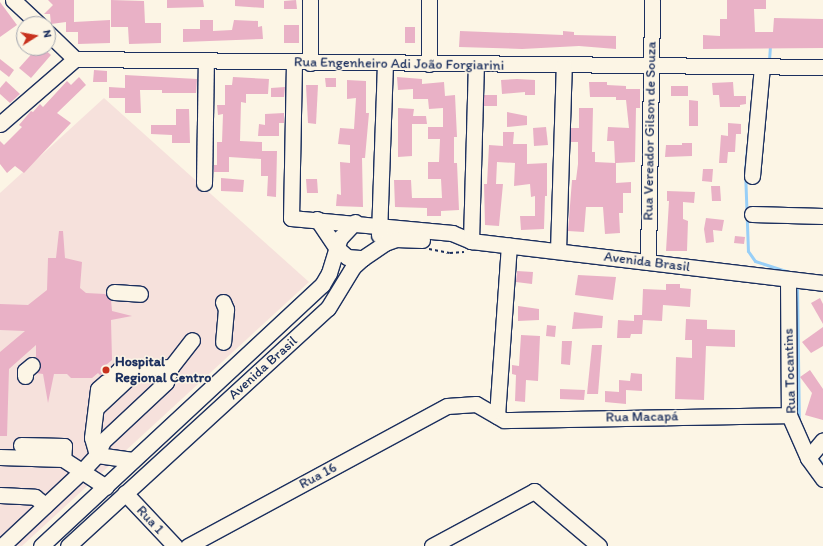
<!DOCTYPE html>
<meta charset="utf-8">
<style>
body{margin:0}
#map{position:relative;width:823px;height:546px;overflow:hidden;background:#fcf5e5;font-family:Itim,sans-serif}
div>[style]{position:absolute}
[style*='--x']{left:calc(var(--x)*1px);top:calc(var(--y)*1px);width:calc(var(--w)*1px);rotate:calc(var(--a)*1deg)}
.built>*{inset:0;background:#f6e1dc}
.stream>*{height:3px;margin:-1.5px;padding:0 1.5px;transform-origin:1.5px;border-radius:1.5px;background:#98cff7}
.building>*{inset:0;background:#e9b1c6}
.path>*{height:2px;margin-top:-1px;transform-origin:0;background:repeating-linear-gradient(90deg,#1b2f5e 0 3px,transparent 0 6px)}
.roads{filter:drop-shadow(1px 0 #1b2f5e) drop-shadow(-1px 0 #1b2f5e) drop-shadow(0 1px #1b2f5e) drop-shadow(0 -1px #1b2f5e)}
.minor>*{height:15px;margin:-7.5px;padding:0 7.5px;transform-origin:7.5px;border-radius:7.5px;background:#fcf5e5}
.dots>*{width:11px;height:11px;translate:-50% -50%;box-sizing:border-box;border:2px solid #fcf5e5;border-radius:50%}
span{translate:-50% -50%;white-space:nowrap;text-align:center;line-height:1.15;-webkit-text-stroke:3px #fcf5e5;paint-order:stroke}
.street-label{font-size:14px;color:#1b2f5e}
.poi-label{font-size:14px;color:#1b2f5e;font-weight:700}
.left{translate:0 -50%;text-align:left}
.north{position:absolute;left:16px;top:16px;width:40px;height:40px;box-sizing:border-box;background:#fcf5e5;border:1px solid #a2a6af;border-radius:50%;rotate:79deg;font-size:11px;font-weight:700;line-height:16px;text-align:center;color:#1b2f5e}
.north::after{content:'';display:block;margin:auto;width:14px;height:18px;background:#c8321e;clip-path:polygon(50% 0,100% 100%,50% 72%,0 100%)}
</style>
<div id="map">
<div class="built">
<div style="clip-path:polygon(104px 98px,309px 282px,22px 546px,0 546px,0 193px)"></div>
</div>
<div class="stream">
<div style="--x:769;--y:60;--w:15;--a:-86"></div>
<div style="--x:747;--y:148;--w:22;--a:95"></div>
<div style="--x:745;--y:170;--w:81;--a:87.9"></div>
<div style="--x:748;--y:251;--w:12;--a:55"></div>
<div style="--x:755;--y:261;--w:42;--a:18"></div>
<div style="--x:797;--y:285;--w:137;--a:89.2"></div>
<div style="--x:816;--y:455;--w:12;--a:55"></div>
</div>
<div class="building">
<div style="clip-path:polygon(48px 0,74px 0,74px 22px,110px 20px,110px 43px,78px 44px,78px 32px,66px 32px,66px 22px,51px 24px,50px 14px,44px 14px,53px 5px)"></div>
<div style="clip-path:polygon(111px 0,144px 1px,145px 23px,161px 23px,161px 43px,129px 44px,128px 27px,111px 27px)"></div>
<div style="clip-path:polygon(167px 0,203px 0,204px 7px,167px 8px)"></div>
<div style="clip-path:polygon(235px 0,264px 0,264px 8px,235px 6px)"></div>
<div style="clip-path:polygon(296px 0,297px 9px,284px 9px,284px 1px)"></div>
<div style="clip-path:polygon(727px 0,766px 0,766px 9px,754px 9px,755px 32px,773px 32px,774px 18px,823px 19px,823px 48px,703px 49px,703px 35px,720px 36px,720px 19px,727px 19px)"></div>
<div style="clip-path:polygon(0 2px,17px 25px,0 37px)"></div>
<div style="clip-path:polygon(200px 20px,213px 20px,213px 31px,232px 30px,234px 20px,258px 21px,258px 27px,262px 26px,263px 39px,183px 42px,183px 29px,200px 29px)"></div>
<div style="clip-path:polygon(284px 25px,299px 25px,299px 43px,284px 43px)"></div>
<div style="clip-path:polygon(405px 27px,415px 27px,415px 43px,405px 43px)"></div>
<div style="clip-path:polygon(460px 31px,563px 35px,563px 31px,574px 32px,574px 35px,616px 36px,616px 49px,579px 46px,522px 49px,459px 47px)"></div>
<div style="clip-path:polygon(37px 48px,43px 48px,51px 55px,31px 78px,19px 68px)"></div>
<div style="clip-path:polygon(0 59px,14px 70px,9px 77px,0 70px)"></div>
<div style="clip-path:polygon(94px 70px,107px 71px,107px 82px,93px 82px)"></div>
<div style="clip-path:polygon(125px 75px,197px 79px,196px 93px,162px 93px,162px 90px,140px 90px,141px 113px,125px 113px,125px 98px,109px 98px,109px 87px,125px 88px)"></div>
<div style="clip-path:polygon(79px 77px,86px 85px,57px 113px,71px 123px,24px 173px,15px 166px,7px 173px,0 164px,0 141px,4px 145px,22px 127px,19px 125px,31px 111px,33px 112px,40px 104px,43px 107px,67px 81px,71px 85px)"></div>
<div style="clip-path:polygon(233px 77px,269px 79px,268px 94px,246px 94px,246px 103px,241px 102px,240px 141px,262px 142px,262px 151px,277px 151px,276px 197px,267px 196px,268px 176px,261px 176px,261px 159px,229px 157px,229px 172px,214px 172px,214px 165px,217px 165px,217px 142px,222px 142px,223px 114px,218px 115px,217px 105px,225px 105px,225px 85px,232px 85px)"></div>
<div style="clip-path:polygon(397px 77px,422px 79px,422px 84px,444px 82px,445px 96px,455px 95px,457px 137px,454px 137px,454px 163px,457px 163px,459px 210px,441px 211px,441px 216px,427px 216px,427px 208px,395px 207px,394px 180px,411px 180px,412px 198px,442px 198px,441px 179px,428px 179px,428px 162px,439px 162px,440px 139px,428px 139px,428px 127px,443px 127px,443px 108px,429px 109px,428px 99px,413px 99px,413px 89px,398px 90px)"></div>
<div style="clip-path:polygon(325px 78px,336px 78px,336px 87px,326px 87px)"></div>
<div style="clip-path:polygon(517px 79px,535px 80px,535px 95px,525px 95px,525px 92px,502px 94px,501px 80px)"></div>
<div style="clip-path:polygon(347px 80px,366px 81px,366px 113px,369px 113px,365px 158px,362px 158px,363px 207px,336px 206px,337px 194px,341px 195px,340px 162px,350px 163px,350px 145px,338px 144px,340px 128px,354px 129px,356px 98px,347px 99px)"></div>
<div style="clip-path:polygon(6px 81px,20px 94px,10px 103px,0 94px,0 88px)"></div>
<div style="clip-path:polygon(589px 82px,607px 82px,607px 85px,626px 86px,626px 89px,640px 89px,640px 108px,636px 108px,635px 162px,616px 163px,616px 183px,631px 182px,631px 193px,623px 193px,623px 213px,619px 213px,620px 233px,605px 234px,603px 207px,586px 207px,584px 232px,568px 231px,572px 180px,576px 180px,578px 164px,578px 142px,571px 142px,571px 128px,579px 128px,579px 108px,593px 108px,592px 152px,595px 152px,595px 162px,615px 163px,614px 141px,607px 141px,608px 127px,629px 128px,626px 100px,616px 100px,616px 97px,590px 97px)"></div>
<div style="clip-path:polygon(733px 82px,734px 96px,746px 96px,746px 104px,740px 105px,740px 107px,720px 107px,719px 95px,713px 95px,712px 83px)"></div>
<div style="clip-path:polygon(306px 85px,318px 85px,316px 124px,308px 123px)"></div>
<div style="clip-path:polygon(671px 86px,688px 86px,688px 96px,671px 96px)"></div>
<div style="clip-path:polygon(285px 87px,284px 97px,271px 97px,271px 88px)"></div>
<div style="clip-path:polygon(484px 95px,497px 95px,497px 106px,484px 106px)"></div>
<div style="clip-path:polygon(689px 100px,698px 101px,698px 126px,689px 126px)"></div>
<div style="clip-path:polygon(398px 108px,414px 109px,413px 116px,426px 116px,427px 124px,412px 124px,412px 156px,398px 157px)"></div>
<div style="clip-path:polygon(176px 109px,189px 109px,190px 143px,172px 143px,172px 135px,151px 134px,151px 125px,176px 125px)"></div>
<div style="clip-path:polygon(507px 112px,527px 116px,527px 125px,507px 127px)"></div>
<div style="clip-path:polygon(284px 113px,284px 123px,279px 123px,279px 136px,258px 136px,259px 124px,265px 125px,265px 114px)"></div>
<div style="clip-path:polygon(728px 123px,741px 124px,741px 134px,736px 134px,735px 152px,728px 152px,727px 163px,719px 163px,721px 135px,728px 136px)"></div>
<div style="clip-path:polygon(546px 127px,548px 145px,534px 146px,533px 128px)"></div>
<div style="clip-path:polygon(503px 132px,514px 132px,513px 144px,527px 144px,527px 164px,547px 163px,547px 196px,545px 196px,544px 229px,521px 230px,520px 216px,535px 216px,535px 196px,531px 197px,530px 184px,514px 186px,515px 163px,497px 162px,496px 184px,503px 184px,499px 226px,485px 225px,484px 184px,487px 184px,489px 145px,503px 146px)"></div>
<div style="clip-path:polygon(682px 143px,692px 143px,692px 156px,665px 157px,666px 145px,682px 145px)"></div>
<div style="clip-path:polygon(703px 169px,713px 169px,712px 182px,702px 181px)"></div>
<div style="clip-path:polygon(221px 178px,244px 180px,243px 192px,221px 191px)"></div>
<div style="clip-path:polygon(306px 179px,317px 179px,318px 193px,307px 193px)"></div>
<div style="clip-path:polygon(711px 186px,720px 186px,721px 201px,712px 201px)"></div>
<div style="clip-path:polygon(667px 191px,695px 192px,694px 203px,683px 202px,683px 219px,688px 221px,687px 251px,666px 251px,669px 201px,667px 201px)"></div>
<div style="clip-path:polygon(706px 218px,724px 220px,722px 231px,713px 230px,714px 242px,706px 243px,704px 229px)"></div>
<div style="clip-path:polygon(59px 231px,63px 231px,65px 258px,82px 262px,80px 288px,86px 293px,105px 294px,111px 300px,112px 311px,132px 316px,111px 320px,112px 360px,106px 365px,109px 367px,106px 373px,100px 375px,98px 373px,92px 378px,71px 378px,67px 374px,54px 374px,48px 403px,43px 374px,36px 373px,41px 364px,36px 357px,36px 345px,9px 369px,7px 436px,0 436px,0 352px,25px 331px,0 330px,0 304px,28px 305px,47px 290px,48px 258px,56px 258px)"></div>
<div style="clip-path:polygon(735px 236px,745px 237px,744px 244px,734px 243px)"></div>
<div style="clip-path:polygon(517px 271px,533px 272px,532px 284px,516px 282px)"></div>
<div style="clip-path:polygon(578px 275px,616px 277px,613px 300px,575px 295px)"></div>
<div style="clip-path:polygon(666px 284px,680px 284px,680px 288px,691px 289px,690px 307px,663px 305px,662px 321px,643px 320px,642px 334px,631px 334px,630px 338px,617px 338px,618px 320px,634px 321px,634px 315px,642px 315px,643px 289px,666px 290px)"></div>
<div style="clip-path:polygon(820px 298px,823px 304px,823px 324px,811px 303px)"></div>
<div style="clip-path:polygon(518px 306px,539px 309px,539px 320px,518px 321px)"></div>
<div style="clip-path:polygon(574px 312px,603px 316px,602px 328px,572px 329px)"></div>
<div style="clip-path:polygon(686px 319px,707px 320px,707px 329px,735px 330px,735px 347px,706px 346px,704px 400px,675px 399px,676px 357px,692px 358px,692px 340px,685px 340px)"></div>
<div style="clip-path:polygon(547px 325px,556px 326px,555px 337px,546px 336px)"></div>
<div style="clip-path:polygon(823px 327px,823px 346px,811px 353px,802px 342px)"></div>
<div style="clip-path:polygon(521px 335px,540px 336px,538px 381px,526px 380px,525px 402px,515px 401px,516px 375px,512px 374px,512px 365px,519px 366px)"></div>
<div style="clip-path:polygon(562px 341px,572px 341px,570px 365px,561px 364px)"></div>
<div style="clip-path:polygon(592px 345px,602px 345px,598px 394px,587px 394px)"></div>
<div style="clip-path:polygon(810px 370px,823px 389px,823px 420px,805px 415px,812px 393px,800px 377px)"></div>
<div style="clip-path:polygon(631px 373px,642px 374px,642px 391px,626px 390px,626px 404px,605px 402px,605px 391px,619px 392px,619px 380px,630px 381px)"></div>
<div style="clip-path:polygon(560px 389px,585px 390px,584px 400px,560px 399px)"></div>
</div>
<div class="path">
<div style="--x:429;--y:249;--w:21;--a:11"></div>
<div style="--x:450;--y:253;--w:14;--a:-4"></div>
</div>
<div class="roads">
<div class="minor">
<div style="--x:13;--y:0;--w:35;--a:43"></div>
<div style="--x:48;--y:33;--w:37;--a:44"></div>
<div style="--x:294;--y:63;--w:155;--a:91.1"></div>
<div style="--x:291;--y:218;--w:162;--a:5.3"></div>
<div style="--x:452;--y:233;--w:21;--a:23"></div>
<div style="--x:471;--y:241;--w:354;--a:6.8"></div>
<div style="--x:310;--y:63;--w:63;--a:-90"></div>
<div style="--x:429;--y:64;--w:64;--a:-90"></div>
<div style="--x:0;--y:124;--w:99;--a:-40.9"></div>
<div style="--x:75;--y:59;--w:748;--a:0.61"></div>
<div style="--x:752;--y:176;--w:109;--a:-84.8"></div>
<div style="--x:204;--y:183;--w:121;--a:-89.1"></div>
<div style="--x:752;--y:214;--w:71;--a:1.6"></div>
<div style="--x:317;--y:219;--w:34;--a:56"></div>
<div style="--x:336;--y:247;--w:15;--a:42"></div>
<div style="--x:347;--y:257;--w:16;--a:4"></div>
<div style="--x:379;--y:235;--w:171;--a:-88"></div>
<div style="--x:471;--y:241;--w:176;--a:-88.4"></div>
<div style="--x:558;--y:251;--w:186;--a:-88.2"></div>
<div style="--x:648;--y:262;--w:262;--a:-89.1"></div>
<div style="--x:788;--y:279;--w:136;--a:89.6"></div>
<div style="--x:789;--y:415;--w:47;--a:66.2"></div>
<div style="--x:808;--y:458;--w:26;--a:54"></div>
<div style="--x:114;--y:292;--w:26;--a:4"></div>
<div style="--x:223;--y:302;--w:8;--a:67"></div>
<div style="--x:226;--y:309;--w:33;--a:95"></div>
<div style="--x:115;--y:374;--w:7;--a:-45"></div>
<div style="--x:120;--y:369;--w:51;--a:-2.2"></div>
<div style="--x:25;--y:376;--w:5;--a:-90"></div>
<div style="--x:25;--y:371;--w:9;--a:-41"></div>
<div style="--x:96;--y:408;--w:60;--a:-43"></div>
<div style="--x:497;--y:416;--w:171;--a:-86"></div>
<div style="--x:21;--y:445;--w:43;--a:1.3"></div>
<div style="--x:64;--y:446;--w:13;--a:94"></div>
<div style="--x:97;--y:455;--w:18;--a:-106"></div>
<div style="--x:92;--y:438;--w:49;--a:-83"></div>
<div style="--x:98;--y:389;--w:11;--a:-41"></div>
<div style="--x:97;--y:455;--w:36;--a:8"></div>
<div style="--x:0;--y:457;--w:63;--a:1.8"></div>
<div style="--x:63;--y:459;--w:51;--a:33.1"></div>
<div style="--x:808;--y:458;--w:23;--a:-50"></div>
<div style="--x:125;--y:493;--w:73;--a:46.7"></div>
<div style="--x:0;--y:495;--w:35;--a:3"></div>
<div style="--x:35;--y:497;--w:13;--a:39"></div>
<div style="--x:2;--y:546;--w:110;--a:-43.2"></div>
<div style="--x:82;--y:471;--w:22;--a:-47"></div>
<div style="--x:97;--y:455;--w:15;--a:-67"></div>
<div style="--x:103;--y:441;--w:86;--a:-43.1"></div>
<div style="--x:166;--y:382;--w:16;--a:-72"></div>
<div style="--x:171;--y:367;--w:34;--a:-52"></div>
<div style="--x:41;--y:546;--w:384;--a:-42.9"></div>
<div style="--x:322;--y:285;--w:14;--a:-60"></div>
<div style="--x:329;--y:273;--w:37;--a:-73"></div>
<div style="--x:340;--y:238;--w:22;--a:-47"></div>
<div style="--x:68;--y:546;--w:352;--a:-42.5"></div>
<div style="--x:328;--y:308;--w:48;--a:-58.6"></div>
<div style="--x:353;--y:267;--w:13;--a:-42"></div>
<div style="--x:363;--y:258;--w:27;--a:-34"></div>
<div style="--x:385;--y:243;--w:12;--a:-20"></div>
<div style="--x:396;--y:239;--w:26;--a:2"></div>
<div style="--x:188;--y:546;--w:294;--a:-28.4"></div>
<div style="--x:447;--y:406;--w:29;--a:-4"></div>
<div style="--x:476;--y:404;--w:32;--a:30"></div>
<div style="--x:504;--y:420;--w:285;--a:-1"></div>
<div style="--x:432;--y:546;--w:116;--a:-28.3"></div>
<div style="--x:534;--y:491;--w:85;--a:40.2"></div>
</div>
</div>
<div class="dots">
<div style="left:106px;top:370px;background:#c8321e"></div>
</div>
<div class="street-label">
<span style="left:399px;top:64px;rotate:1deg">Rua Engenheiro Adi João Forgiarini</span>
<span style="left:650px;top:131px;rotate:-89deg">Rua Vereador Gilson de Souza</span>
<span style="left:647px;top:262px;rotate:7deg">Avenida Brasil</span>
<span style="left:263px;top:368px;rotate:-42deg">Avenida Brasil</span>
<span style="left:790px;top:371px;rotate:-92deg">Rua Tocantins</span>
<span style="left:642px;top:417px;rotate:-1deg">Rua Macapá</span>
<span style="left:318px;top:476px;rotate:-28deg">Rua 16</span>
<span style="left:150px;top:520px;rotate:47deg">Rua 1</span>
</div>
<div class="poi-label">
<span class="left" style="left:115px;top:370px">Hospital<br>Regional Centro</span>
</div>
<div class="north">N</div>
</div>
